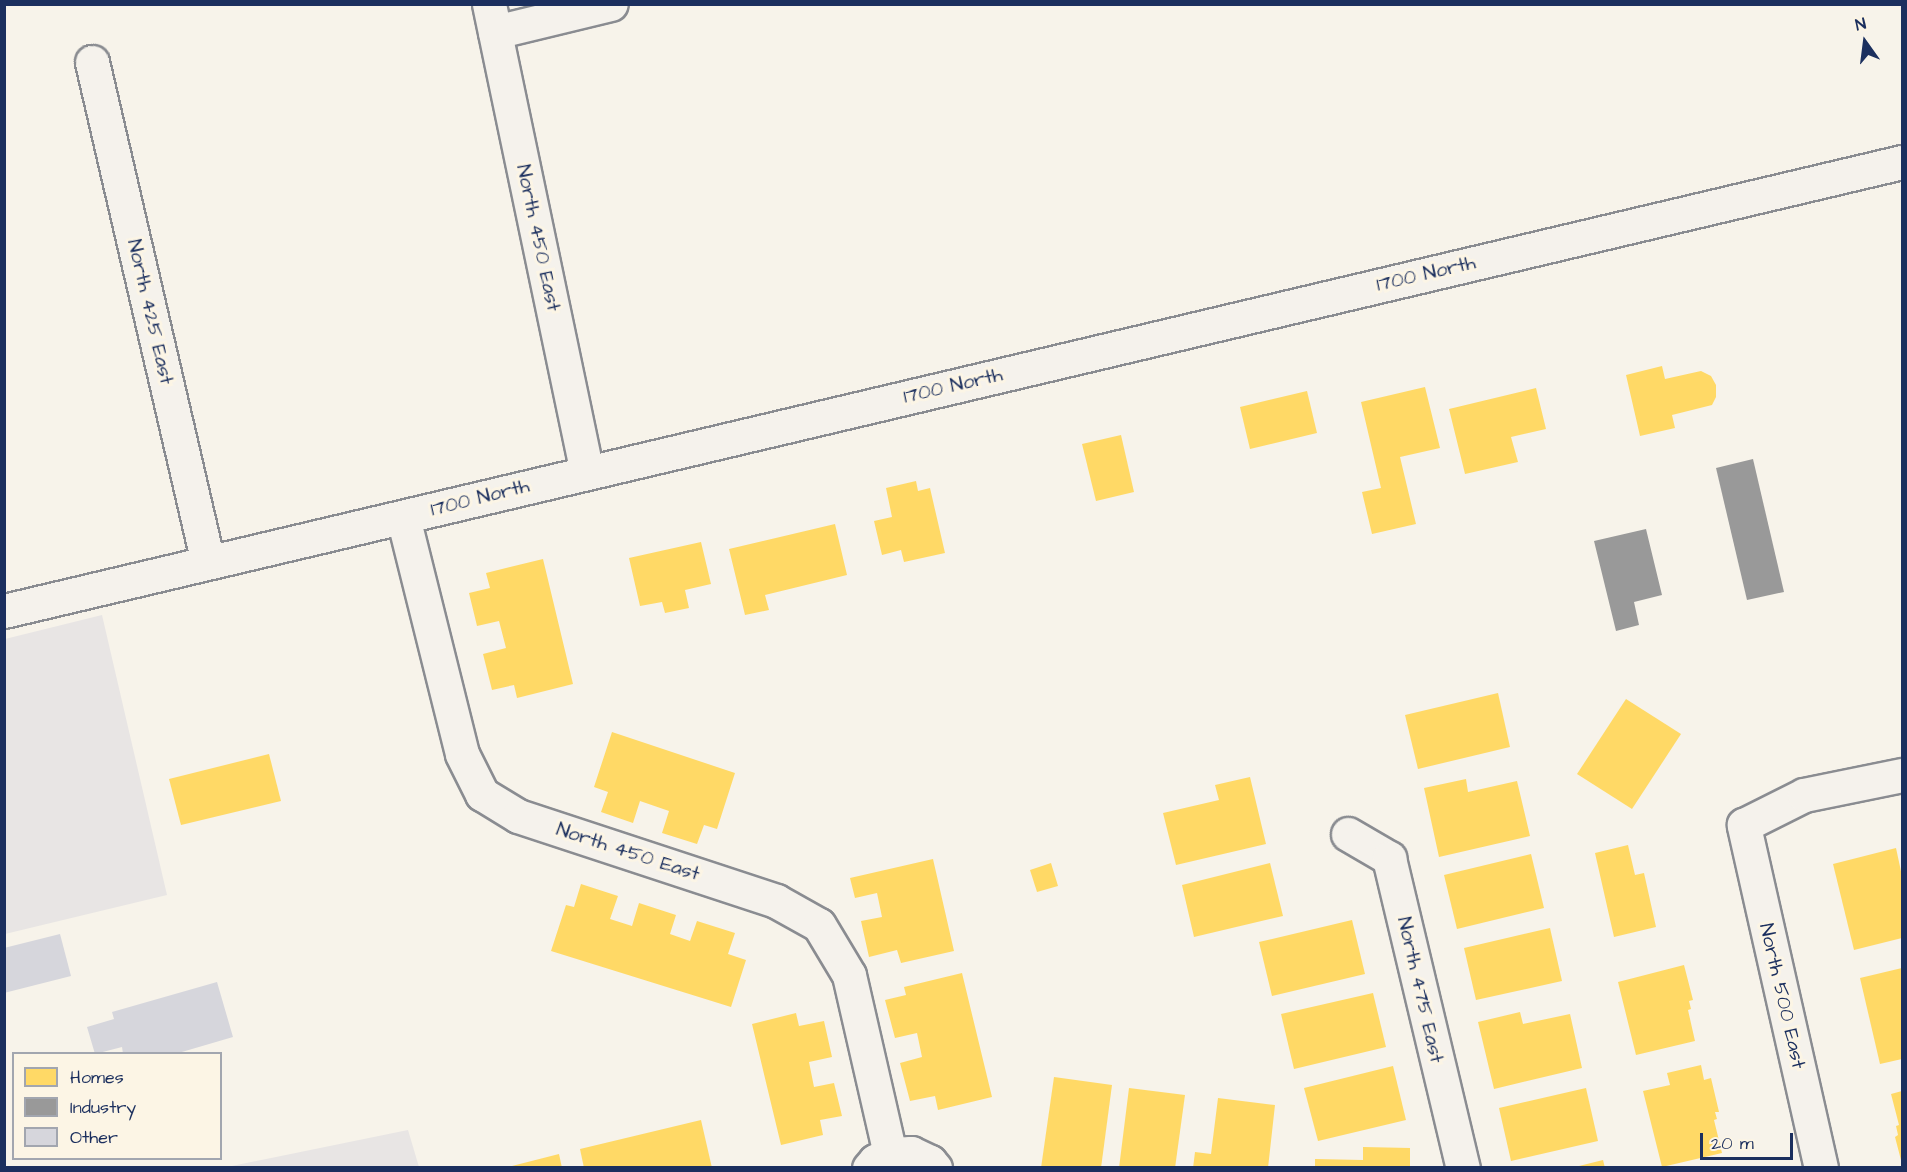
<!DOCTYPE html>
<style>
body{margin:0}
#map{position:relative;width:1907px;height:1172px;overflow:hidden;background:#f7f3ea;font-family:"Architects Daughter",sans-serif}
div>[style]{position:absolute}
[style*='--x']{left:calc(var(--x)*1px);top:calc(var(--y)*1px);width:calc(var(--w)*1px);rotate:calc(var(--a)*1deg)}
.built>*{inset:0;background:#e8e5e4}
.homes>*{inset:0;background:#ffd966}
.industry>*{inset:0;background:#999}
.building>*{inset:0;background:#d6d6dc}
.roads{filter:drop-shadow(2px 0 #8a8c91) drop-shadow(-2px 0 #8a8c91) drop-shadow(0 2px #8a8c91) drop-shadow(0 -2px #8a8c91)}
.minor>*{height:33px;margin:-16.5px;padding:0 16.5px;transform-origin:16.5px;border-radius:16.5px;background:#f5f2ec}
span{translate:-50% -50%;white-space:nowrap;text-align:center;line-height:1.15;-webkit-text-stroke:6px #fcf5e5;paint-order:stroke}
.street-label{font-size:20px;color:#1b2f5e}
.frame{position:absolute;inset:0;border:6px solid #1b2f5e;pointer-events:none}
.legend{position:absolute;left:12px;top:1052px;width:210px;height:108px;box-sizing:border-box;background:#fcf5e5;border:2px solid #a2a6af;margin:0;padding:8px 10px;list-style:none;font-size:18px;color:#1b2f5e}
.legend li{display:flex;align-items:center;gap:12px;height:30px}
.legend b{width:30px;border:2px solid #a2a6af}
.north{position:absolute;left:1835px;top:12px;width:60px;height:60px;-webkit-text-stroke:4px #fcf5e5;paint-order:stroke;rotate:346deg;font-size:16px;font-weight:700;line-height:24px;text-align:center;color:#1b2f5e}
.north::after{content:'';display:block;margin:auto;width:21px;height:27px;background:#1b2f5e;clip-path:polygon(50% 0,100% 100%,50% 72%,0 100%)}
.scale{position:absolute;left:1700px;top:1133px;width:93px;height:27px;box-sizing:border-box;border:3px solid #1b2f5e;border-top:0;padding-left:8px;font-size:18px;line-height:21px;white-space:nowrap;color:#1b2f5e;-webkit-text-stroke:4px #fcf5e5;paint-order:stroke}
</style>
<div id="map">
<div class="built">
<div style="clip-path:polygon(102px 615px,167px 895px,5px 934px,5px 639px)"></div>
<div style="clip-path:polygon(408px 1130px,419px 1167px,227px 1167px)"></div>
</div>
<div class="homes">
<div style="clip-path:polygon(1662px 366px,1665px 379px,1701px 371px,1711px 376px,1716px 385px,1716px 397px,1712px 405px,1672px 415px,1675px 428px,1640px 436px,1626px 375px)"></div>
<div style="clip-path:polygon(1425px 387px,1440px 448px,1400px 457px,1416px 524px,1372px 534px,1362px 492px,1381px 488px,1361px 402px)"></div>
<div style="clip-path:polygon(1536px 388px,1546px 429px,1511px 437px,1518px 462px,1465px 474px,1449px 409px)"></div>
<div style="clip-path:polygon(1307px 391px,1317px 433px,1250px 449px,1240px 407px)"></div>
<div style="clip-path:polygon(1121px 435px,1134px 492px,1096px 501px,1082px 444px)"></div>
<div style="clip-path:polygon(916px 481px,918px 491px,930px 488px,945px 553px,904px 562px,901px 550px,882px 555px,874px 521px,892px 517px,886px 488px)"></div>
<div style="clip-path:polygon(835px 524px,847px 575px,765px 595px,769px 610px,745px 615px,729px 549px)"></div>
<div style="clip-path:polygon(701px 542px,711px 584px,685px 590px,689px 608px,665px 613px,662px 602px,640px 606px,629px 558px)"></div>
<div style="clip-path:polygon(543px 559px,573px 684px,517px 698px,514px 685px,492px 690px,483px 654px,506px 648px,499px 621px,477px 626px,469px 593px,490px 588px,486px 573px)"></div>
<div style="clip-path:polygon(1498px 693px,1510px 747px,1418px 769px,1405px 715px)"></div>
<div style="clip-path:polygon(1626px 699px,1681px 734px,1632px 809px,1577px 774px)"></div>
<div style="clip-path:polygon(612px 732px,735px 773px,717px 829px,704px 825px,697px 844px,662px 833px,669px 811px,640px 801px,633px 823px,601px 812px,608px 792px,594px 787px)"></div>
<div style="clip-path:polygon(269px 754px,281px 801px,181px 825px,169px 779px)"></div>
<div style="clip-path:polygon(1250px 777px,1266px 844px,1176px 865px,1163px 813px,1219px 800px,1215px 785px)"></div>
<div style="clip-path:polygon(1466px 779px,1468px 792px,1517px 781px,1530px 836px,1439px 857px,1424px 788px)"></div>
<div style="clip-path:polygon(1628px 845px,1635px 875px,1644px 873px,1656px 927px,1614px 937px,1595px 853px)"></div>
<div style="clip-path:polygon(1896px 848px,1902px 876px,1902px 938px,1854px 950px,1833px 864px)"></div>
<div style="clip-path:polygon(1531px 854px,1544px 908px,1457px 929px,1444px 875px)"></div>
<div style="clip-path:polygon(933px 859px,954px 951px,901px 963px,897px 950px,869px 957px,861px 921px,882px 917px,877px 893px,855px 898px,850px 878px)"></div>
<div style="clip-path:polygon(1051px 863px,1058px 886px,1037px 892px,1030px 870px)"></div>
<div style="clip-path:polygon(1270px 863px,1283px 916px,1194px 937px,1182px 885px)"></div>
<div style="clip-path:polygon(581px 884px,618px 896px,610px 919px,632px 926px,639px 903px,676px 915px,670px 934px,690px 941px,697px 921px,735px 933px,728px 954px,746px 960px,731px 1007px,551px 951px,566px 905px,574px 907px)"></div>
<div style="clip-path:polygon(1352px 920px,1365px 974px,1272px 996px,1259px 942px)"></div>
<div style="clip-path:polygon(1550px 928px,1562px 981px,1476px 1000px,1464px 948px)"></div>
<div style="clip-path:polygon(1684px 965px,1693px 1000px,1689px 1001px,1691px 1009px,1688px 1010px,1695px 1041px,1636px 1055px,1618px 982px)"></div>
<div style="clip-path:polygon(1902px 968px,1902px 1059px,1880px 1064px,1860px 978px)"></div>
<div style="clip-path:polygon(962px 973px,992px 1097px,938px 1110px,935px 1096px,910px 1101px,900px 1063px,922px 1057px,917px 1033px,895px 1038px,885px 1000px,906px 995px,904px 987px)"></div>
<div style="clip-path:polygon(1373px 993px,1386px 1047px,1294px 1069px,1281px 1014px)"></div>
<div style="clip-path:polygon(1520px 1012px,1523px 1024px,1570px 1014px,1582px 1068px,1494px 1089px,1478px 1022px)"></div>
<div style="clip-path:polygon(796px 1013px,799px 1026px,824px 1021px,832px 1057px,809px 1062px,814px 1087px,834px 1083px,842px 1116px,820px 1120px,823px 1135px,781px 1145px,752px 1024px)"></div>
<div style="clip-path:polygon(1701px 1065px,1704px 1080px,1711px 1078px,1719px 1112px,1715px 1112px,1717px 1119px,1714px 1120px,1722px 1153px,1662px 1167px,1643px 1091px,1670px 1085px,1667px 1073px)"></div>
<div style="clip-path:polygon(1393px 1066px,1406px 1120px,1318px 1141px,1304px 1088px)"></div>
<div style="clip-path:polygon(1054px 1077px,1112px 1085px,1101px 1168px,1041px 1168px)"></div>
<div style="clip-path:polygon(1129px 1088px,1185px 1095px,1175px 1168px,1119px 1168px)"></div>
<div style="clip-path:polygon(1586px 1088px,1598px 1141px,1511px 1161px,1499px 1108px)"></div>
<div style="clip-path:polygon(1902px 1091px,1902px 1164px,1895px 1137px,1898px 1135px,1896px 1126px,1899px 1125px,1891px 1094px)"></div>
<div style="clip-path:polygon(1218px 1098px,1275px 1105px,1268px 1168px,1193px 1168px,1195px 1152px,1211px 1154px)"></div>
<div style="clip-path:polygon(701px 1120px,712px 1168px,584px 1168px,580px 1149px)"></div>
<div style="clip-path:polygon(1363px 1147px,1410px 1148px,1410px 1168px,1315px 1168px,1315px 1159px,1363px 1160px)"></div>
<div style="clip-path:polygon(559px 1154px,562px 1168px,508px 1168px,508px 1167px)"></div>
<div style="clip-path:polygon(1603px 1160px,1605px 1168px,1575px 1168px,1575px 1167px)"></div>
</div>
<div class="industry">
<div style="clip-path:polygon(1753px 459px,1784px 592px,1747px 600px,1716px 468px)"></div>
<div style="clip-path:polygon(1646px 529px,1662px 595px,1634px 602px,1639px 625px,1616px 631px,1594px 541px)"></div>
</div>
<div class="building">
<div style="clip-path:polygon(60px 934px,71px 976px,4px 993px,4px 948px)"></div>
<div style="clip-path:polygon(217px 982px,233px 1037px,175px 1054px,123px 1054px,122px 1047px,95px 1054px,87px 1027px,114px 1019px,112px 1012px)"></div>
</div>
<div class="roads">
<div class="minor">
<div style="--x:489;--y:4;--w:478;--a:78.2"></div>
<div style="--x:495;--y:32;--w:119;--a:-13.6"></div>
<div style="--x:92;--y:62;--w:514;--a:76.96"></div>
<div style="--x:403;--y:517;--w:244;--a:76"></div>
<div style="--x:462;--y:754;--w:45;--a:63.4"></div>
<div style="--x:482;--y:794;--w:42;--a:31.4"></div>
<div style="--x:518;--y:816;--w:272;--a:18.2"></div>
<div style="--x:776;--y:901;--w:49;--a:29.2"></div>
<div style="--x:819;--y:925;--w:58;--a:59"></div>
<div style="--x:849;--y:975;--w:184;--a:77.1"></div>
<div style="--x:4;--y:611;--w:1950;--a:-13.31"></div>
<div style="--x:1348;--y:834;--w:48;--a:30.3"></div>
<div style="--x:1389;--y:858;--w:319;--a:76.6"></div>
<div style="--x:869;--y:1168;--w:9;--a:-49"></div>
<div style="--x:875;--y:1161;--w:17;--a:-25"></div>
<div style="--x:890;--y:1154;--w:21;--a:-3"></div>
<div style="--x:911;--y:1153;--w:21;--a:25"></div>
<div style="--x:930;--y:1162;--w:8;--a:50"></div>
<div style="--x:1821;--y:1168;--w:352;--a:-102.7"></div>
<div style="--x:1744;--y:825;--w:67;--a:-26.6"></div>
<div style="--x:1804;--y:795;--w:100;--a:-11.5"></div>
</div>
</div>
<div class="street-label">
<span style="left:538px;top:238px;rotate:78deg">North 450 East</span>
<span style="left:1426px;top:274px;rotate:-13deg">1700 North</span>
<span style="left:150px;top:312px;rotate:77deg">North 425 East</span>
<span style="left:953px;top:386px;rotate:-13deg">1700 North</span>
<span style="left:480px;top:498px;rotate:-14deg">1700 North</span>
<span style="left:628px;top:852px;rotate:18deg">North 450 East</span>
<span style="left:1420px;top:990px;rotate:77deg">North 475 East</span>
<span style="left:1782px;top:996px;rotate:77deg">North 500 East</span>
</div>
<div class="frame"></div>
<ul class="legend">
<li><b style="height:16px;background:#ffd966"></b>Homes</li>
<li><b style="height:16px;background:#999"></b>Industry</li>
<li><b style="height:16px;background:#d6d6dc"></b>Other</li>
</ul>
<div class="north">N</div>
<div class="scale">20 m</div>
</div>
